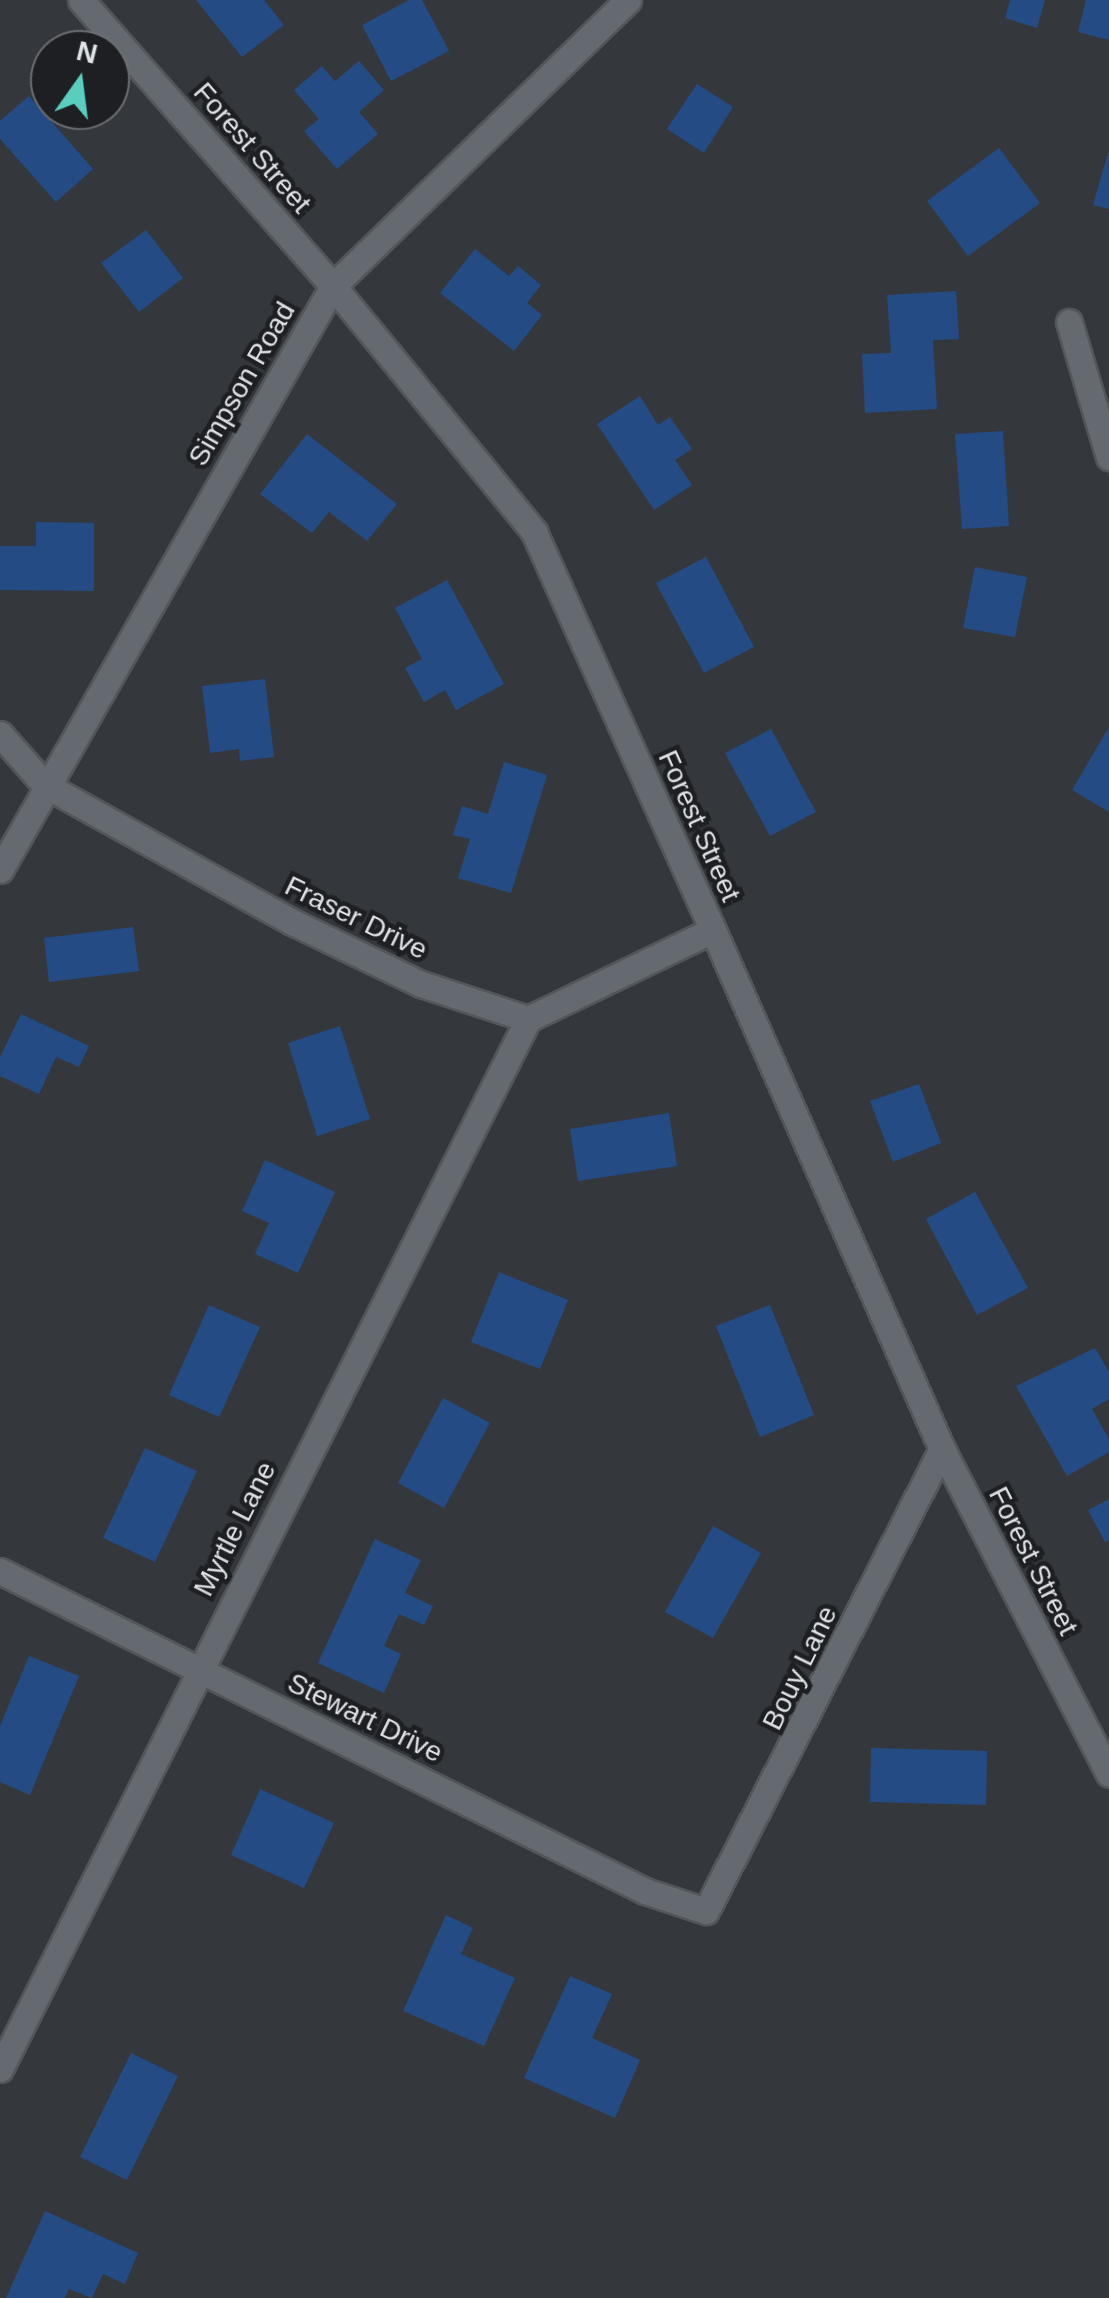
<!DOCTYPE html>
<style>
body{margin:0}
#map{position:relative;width:1109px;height:2298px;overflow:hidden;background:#34383d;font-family:Arial,sans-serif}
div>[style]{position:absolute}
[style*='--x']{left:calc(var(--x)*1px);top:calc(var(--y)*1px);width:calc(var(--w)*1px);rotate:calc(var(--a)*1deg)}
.building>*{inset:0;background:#254b85}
.roads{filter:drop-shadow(2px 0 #53565a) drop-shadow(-2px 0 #53565a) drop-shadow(0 2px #53565a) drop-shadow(0 -2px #53565a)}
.street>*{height:25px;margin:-12.5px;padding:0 12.5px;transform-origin:12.5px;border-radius:12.5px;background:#656a70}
.secondary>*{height:25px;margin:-12.5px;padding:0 12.5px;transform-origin:12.5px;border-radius:12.5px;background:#656a70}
span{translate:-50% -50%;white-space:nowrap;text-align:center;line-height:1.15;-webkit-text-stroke:9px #1d1f22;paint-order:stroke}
.street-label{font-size:28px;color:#dfe2e5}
.north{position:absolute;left:30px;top:30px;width:100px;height:100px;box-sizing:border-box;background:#1d1f22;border:2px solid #6b6d70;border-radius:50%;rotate:14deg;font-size:28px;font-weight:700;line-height:40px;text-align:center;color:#dfe2e5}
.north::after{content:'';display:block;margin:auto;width:35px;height:45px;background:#59cebf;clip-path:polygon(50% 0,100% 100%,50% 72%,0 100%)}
</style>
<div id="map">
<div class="building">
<div style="clip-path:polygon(196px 0,264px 0,284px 25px,242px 57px)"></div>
<div style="clip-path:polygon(409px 0,422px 0,449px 51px,391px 81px,362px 25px)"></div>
<div style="clip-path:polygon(1010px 0,1045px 0,1037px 28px,1005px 18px)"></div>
<div style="clip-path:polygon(1086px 0,1109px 0,1109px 40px,1078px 32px)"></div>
<div style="clip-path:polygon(359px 61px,384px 90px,359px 112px,378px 134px,337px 169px,304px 131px,319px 119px,294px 90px,322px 66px,335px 81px)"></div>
<div style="clip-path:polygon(697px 84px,733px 107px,704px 153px,667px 129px)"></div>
<div style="clip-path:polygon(29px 96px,93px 169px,56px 202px,0 139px,0 121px)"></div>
<div style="clip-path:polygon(999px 148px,1040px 203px,968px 256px,927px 201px)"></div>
<div style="clip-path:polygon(1108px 153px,1109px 153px,1109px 209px,1093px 205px)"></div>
<div style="clip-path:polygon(146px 230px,183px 278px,139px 312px,101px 263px)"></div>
<div style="clip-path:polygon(475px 249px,509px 276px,518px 266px,541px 285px,527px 303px,542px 315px,514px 351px,440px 293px)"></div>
<div style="clip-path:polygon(956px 291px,959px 339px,933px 340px,937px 409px,865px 413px,862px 354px,891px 353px,887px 295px)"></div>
<div style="clip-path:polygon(640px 396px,658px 425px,670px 417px,692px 449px,675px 460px,692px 485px,654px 510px,597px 424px)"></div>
<div style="clip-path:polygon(1003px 431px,1009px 526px,962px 529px,955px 434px)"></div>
<div style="clip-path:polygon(307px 434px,397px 504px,367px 541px,329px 512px,312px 533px,260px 494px)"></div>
<div style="clip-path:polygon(36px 522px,94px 523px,94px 591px,0 590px,0 546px,36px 546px)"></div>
<div style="clip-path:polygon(706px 557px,754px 647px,704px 673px,656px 583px)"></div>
<div style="clip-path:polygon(975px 567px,1027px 577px,1015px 637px,963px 628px)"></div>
<div style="clip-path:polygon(447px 580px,504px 684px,456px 710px,445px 690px,424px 702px,405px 668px,422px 659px,395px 608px)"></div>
<div style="clip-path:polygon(265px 679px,274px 757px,240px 761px,239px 749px,210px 753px,202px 686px)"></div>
<div style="clip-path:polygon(1109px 727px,1109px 812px,1072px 790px)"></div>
<div style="clip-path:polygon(771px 729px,816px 812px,770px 836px,725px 753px)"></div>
<div style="clip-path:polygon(504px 762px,547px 775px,511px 893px,458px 878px,470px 839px,453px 835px,462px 806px,488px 814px)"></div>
<div style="clip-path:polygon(133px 927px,139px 971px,49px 982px,44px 938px)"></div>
<div style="clip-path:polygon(21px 1014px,89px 1046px,79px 1067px,56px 1057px,39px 1094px,0 1076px,0 1057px)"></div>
<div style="clip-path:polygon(340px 1026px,370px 1119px,317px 1136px,288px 1043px)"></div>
<div style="clip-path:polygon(919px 1084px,941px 1143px,893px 1162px,870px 1101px)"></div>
<div style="clip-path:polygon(669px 1113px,677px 1166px,578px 1181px,570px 1129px)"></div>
<div style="clip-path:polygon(265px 1160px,335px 1192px,298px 1273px,255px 1254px,269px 1223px,242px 1211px)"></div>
<div style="clip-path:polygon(975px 1192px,1028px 1288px,977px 1315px,926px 1219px)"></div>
<div style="clip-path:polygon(499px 1272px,568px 1300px,540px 1369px,471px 1342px)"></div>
<div style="clip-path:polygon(209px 1305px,260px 1327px,219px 1417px,169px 1395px)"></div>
<div style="clip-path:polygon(770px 1305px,814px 1415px,760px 1437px,716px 1326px)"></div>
<div style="clip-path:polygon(1095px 1348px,1109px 1372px,1109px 1399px,1092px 1409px,1109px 1439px,1109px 1452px,1067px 1476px,1016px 1386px)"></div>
<div style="clip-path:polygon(443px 1398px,490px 1423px,444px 1508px,398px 1483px)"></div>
<div style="clip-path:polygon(145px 1448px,197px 1471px,155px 1562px,103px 1538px)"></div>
<div style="clip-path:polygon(1109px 1499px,1109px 1540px,1105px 1542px,1088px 1510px)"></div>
<div style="clip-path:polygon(713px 1526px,761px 1553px,713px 1638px,665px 1612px)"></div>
<div style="clip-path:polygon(375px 1539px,421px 1560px,405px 1593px,433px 1606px,424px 1625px,399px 1614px,384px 1646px,401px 1654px,384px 1693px,318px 1663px)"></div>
<div style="clip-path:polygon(29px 1656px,79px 1676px,30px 1795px,0 1782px,0 1726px)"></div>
<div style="clip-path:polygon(871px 1748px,987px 1751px,986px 1805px,870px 1802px)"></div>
<div style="clip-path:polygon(260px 1789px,334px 1823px,304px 1888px,231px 1855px)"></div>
<div style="clip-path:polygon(446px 1915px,473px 1928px,461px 1954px,515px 1978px,484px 2046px,403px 2011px)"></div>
<div style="clip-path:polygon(570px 1976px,612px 1994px,592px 2038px,640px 2060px,615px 2118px,524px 2078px)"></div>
<div style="clip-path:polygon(131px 2053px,178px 2076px,127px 2180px,80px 2157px)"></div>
<div style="clip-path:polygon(45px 2211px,138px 2253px,125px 2284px,103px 2274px,92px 2298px,69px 2289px,65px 2298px,6px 2298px)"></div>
</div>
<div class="roads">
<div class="street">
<div style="--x:81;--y:0;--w:381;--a:48.6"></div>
<div style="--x:333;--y:286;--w:318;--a:50.7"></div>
<div style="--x:534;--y:532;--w:436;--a:65.8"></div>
<div style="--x:1069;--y:322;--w:141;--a:73.5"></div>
<div style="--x:0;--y:870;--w:672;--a:-60.31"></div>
<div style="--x:333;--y:286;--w:411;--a:-44.1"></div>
<div style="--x:0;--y:1571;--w:720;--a:26.39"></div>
<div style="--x:645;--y:1891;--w:64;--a:18.2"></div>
<div style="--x:706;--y:1911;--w:519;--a:-62.94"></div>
<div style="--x:0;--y:2069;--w:1175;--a:-63.3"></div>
</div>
<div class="secondary">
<div style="--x:0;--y:734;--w:68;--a:48.6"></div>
<div style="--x:45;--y:785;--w:282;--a:29"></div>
<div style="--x:292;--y:922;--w:143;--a:25.7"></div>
<div style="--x:421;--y:984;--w:113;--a:18.1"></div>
<div style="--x:528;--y:1019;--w:205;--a:-25.7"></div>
<div style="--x:713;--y:930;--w:567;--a:66.19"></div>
<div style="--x:942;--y:1449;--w:365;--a:62.8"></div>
</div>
</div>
<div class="street-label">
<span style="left:252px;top:148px;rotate:49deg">Forest Street</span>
<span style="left:242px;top:384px;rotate:-60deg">Simpson Road</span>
<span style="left:699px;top:826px;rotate:66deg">Forest Street</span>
<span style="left:356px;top:918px;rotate:26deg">Fraser Drive</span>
<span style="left:235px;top:1529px;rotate:-63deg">Myrtle Lane</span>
<span style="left:1033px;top:1561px;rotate:63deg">Forest Street</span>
<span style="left:800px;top:1668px;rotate:-64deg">Bouy Lane</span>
<span style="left:365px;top:1718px;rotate:26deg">Stewart Drive</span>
</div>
<div class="north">N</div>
</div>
